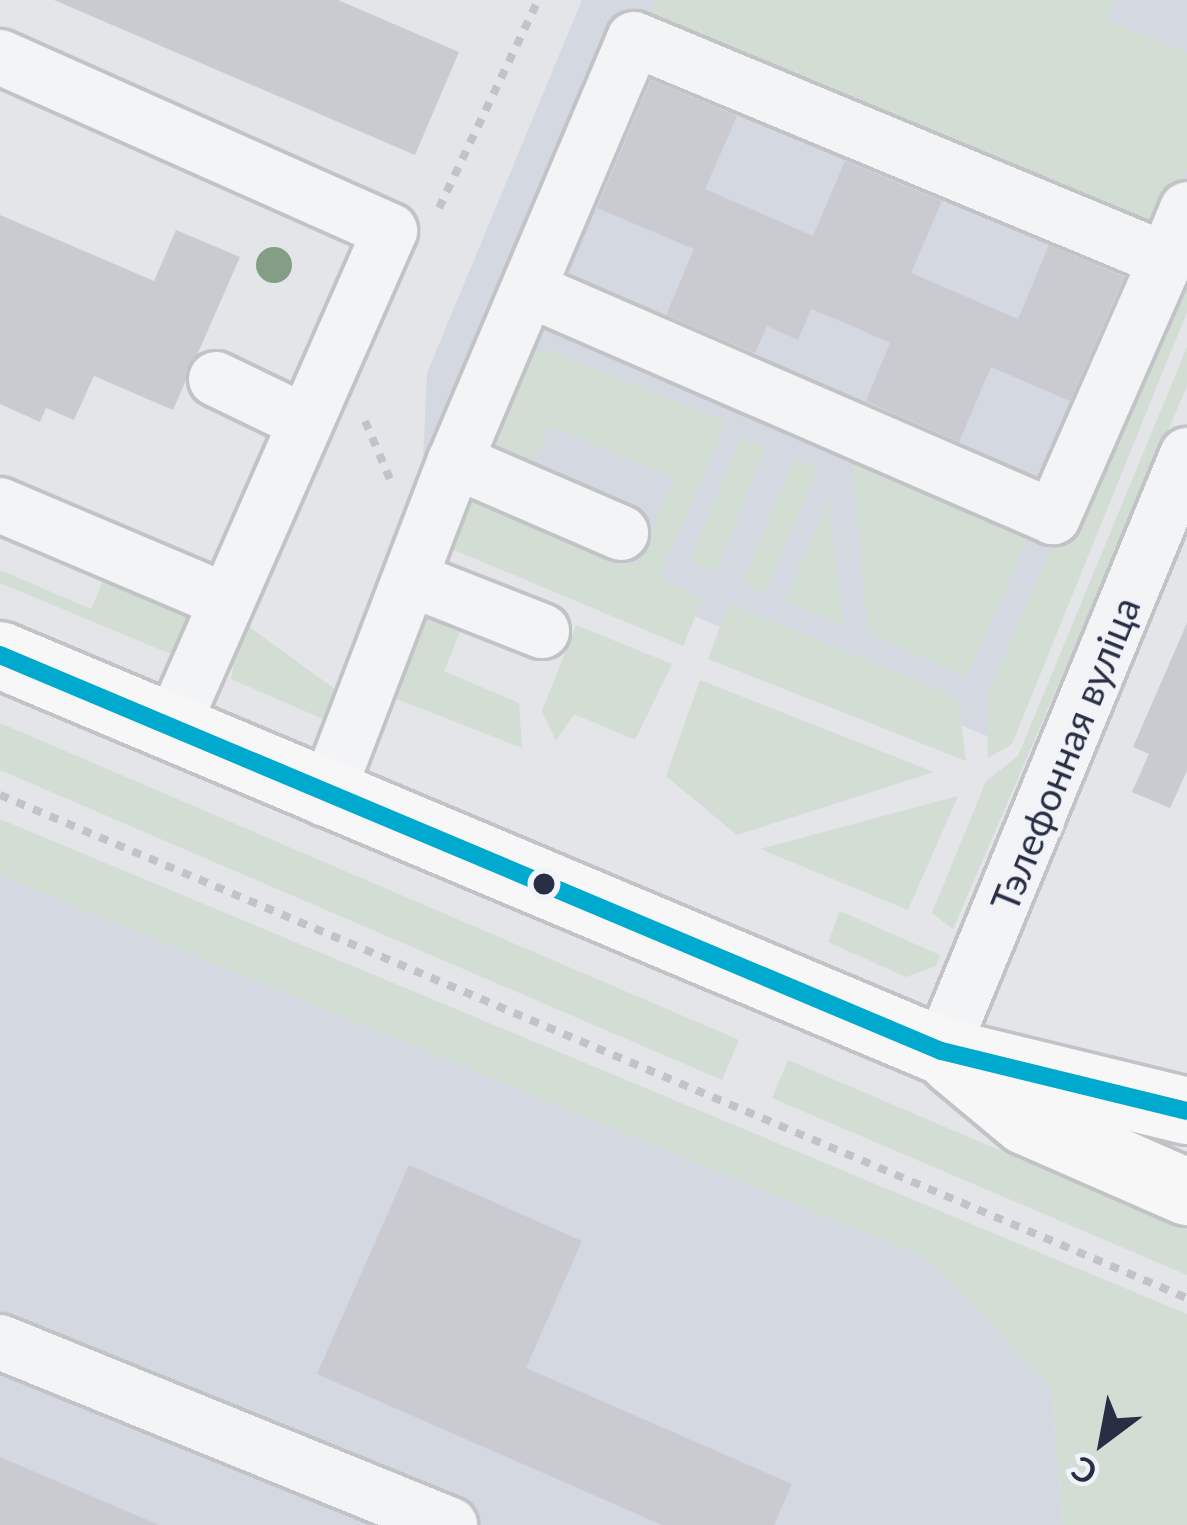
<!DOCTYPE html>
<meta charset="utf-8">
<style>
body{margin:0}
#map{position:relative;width:1187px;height:1525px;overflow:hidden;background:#e3e5e9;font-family:Lato,sans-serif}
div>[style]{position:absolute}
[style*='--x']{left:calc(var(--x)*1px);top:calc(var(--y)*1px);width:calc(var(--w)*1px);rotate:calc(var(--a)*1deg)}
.built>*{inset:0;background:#d4d8e0}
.green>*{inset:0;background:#d2ddd4}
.building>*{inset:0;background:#c9cbd0}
.path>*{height:8px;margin-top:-4px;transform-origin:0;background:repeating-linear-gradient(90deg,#c2c3c9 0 9px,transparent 0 18px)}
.roads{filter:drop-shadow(3px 0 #c1c3c7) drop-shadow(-3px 0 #c1c3c7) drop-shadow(0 3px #c1c3c7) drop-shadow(0 -3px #c1c3c7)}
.minor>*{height:54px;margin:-27px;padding:0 27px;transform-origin:27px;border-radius:27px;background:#f3f4f6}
.major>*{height:66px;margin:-33px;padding:0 33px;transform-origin:33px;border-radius:33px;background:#f7f7f7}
.bus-1>*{height:18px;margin:-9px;padding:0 9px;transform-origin:9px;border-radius:9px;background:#00a9ce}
.trees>*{width:36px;height:36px;margin:-18px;border-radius:50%;background:#849d85}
.dots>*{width:33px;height:33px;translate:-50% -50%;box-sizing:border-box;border:6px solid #f1f3f8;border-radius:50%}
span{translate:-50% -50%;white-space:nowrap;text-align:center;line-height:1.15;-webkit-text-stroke:9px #f1f3f8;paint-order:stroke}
.street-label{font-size:39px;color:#282f45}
.north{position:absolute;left:1043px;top:1381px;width:120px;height:120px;-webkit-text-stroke:9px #f1f3f8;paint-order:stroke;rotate:212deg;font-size:33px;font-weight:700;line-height:48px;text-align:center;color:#282f45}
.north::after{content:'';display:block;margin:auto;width:42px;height:54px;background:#282f45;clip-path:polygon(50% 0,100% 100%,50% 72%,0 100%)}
</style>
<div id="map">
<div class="built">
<div style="clip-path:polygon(582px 0,1187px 0,1187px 303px,999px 741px,421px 504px,427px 373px)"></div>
<div style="clip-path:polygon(0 875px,929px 1259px,1051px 1387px,1063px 1525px,0 1525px)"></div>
</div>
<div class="green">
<div style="clip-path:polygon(656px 0,1115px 0,1107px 21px,1187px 53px,1187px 171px,1149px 234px,643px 33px)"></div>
<div style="clip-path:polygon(1167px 282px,1187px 288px,1187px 312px,1012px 744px,988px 758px,986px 697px)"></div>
<div style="clip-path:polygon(1187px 347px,1187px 386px,953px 929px,932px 913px,986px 781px,1018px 756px)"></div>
<div style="clip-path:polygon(545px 349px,727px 422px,659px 578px,703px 598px,683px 646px,440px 544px,462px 492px,638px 565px,674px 478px,550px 426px,533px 465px,506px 469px,476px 450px,526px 353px)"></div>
<div style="clip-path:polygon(741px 436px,766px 447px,716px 572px,690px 560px)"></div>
<div style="clip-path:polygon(794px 458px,818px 467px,765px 594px,743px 584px)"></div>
<div style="clip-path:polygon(852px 460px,1029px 535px,967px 678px,868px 632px)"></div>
<div style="clip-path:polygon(828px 499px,844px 625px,785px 602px)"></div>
<div style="clip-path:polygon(0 570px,91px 609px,104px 579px,193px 609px,188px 649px,168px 653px,0 583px)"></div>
<div style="clip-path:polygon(729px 603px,958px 698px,966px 761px,708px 659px)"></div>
<div style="clip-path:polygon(421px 606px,464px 622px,444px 671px,519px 703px,522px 748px,379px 692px)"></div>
<div style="clip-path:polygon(241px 621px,343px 695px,330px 722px,231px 679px)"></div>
<div style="clip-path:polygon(576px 625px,672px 664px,635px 740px,574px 714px,556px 741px,542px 711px)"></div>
<div style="clip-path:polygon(700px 680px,934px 772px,737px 835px,666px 776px)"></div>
<div style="clip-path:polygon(0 723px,739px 1040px,722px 1080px,0 770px)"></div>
<div style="clip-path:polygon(958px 796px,908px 910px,760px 849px)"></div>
<div style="clip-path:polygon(0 819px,1187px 1314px,1187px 1525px,1063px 1525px,1051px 1387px,929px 1259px,0 875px)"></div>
<div style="clip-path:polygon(840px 911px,940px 955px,936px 966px,906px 977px,828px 942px)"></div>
<div style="clip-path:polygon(788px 1060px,1187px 1230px,1187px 1275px,772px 1098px)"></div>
</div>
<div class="building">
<div style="clip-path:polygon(54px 0,338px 0,459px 52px,415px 155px)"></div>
<div style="clip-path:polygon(651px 80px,737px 116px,705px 189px,813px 236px,845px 161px,942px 201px,911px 273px,1018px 319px,1049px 245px,1124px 277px,1070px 401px,991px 367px,959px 442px,866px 401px,890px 343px,850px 325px,811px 309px,798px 340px,767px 326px,755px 353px,666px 315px,694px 249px,597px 208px)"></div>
<div style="clip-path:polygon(0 215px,154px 281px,176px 230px,240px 257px,173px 410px,94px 376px,74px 420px,46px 408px,40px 422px,0 404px)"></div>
<div style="clip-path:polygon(1187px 623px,1187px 771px,1170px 808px,1132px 792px,1149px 754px,1133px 747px)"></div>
<div style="clip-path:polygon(409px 1165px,582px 1241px,526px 1368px,792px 1484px,774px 1525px,662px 1525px,317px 1374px)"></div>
<div style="clip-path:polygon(0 1457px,159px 1525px,0 1525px)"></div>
</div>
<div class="path">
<div style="--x:439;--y:208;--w:230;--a:-64.5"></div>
<div style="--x:365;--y:421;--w:63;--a:66.7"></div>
<div style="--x:0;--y:795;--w:1289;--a:22.97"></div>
</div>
<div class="roads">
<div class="minor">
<div style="--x:0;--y:57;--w:427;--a:24"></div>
<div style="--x:390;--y:231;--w:542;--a:113.73"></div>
<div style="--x:1166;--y:260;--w:55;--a:-67.6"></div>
<div style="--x:216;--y:379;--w:97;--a:25.8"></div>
<div style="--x:455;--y:461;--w:181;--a:23.4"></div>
<div style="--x:0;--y:505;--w:246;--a:23"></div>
<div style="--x:410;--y:579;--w:142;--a:21.5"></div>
<div style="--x:325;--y:799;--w:362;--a:-69"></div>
<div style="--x:455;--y:461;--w:458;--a:-67"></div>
<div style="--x:634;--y:39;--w:576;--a:22.56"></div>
<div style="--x:1166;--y:260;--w:281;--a:113.7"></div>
<div style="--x:1053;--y:517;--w:570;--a:-156.54"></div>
<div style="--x:941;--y:1051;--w:645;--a:-67.57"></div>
<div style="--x:0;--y:1342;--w:486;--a:22.1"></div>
</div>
<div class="major">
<div style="--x:0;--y:655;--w:1021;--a:22.82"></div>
<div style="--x:941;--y:1051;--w:253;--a:13.7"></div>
<div style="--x:953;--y:1061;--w:94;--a:39.8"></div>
<div style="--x:1025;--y:1121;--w:177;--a:23.7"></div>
</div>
</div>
<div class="bus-1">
<div style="--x:0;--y:655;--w:1021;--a:22.82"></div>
<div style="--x:941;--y:1051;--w:253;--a:13.7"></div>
</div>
<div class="trees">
<div style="left:274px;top:265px"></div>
</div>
<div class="dots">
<div style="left:544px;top:884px;background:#282f45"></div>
</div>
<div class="street-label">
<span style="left:1065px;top:754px;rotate:-68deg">Тэлефонная вуліца</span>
</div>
<div class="north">С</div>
</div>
